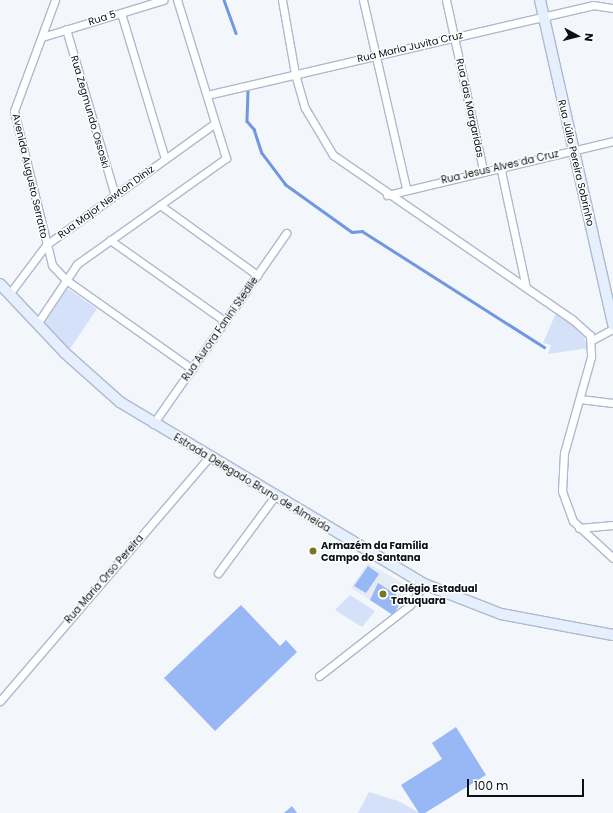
<!DOCTYPE html>
<meta charset="utf-8">
<style>
body{margin:0}
#map{position:relative;width:613px;height:813px;overflow:hidden;background:#f3f6fb;font-family:Poppins,sans-serif}
div>[style]{position:absolute}
[style*='--x']{left:calc(var(--x)*1px);top:calc(var(--y)*1px);width:calc(var(--w)*1px);rotate:calc(var(--a)*1deg)}
.built>*{inset:0;background:#e4ebf6}
.green>*{inset:0;background:#d4e1f9}
.stream>*{height:2.5px;margin:-1.25px;padding:0 1.25px;transform-origin:1.25px;border-radius:1.25px;background:#7098e1}
.building>*{inset:0;background:#97b8f4}
.roads{filter:drop-shadow(1px 0 #adbacf) drop-shadow(-1px 0 #adbacf) drop-shadow(0 1px #adbacf) drop-shadow(0 -1px #adbacf)}
.street>*{height:7px;margin:-3.5px;padding:0 3.5px;transform-origin:3.5px;border-radius:3.5px;background:#fff}
.secondary>*{height:10px;margin:-5px;padding:0 5px;transform-origin:5px;border-radius:5px;background:#e6effe}
.dots>*{width:11px;height:11px;translate:-50% -50%;box-sizing:border-box;border:2px solid #fff;border-radius:50%}
span{translate:-50% -50%;white-space:nowrap;text-align:center;line-height:1.15;-webkit-text-stroke:3px #fff;paint-order:stroke}
.street-label{font-size:10px;color:#0b0f16}
.poi-label{font-size:10px;color:#0b0f16;font-weight:700}
.left{translate:0 -50%;text-align:left}
.north{position:absolute;left:557px;top:16px;width:40px;height:40px;-webkit-text-stroke:3px #fff;paint-order:stroke;rotate:97deg;font-size:11px;font-weight:700;line-height:16px;text-align:center;color:#0b0f16}
.north::after{content:'';display:block;margin:auto;width:14px;height:18px;background:#0b0f16;clip-path:polygon(50% 0,100% 100%,50% 72%,0 100%)}
.scale{position:absolute;left:467px;top:779px;width:117px;height:18px;box-sizing:border-box;border:2px solid #0b0f16;border-top:0;padding-left:5px;font-size:12px;line-height:14px;white-space:nowrap;color:#0b0f16;-webkit-text-stroke:3px #fff;paint-order:stroke}
</style>
<div id="map">
<div class="built">
<div style="clip-path:polygon(368px 563px,410px 588px,393px 615px,351px 588px)"></div>
</div>
<div class="green">
<div style="clip-path:polygon(67px 288px,97px 309px,69px 350px,44px 323px)"></div>
<div style="clip-path:polygon(556px 313px,583px 333px,588px 348px,548px 354px,551px 345px,543px 343px)"></div>
<div style="clip-path:polygon(350px 595px,375px 611px,362px 627px,335px 610px)"></div>
<div style="clip-path:polygon(369px 792px,398px 801px,420px 813px,358px 813px)"></div>
</div>
<div class="stream">
<div style="--x:224;--y:0;--w:35;--a:70"></div>
<div style="--x:248;--y:91;--w:30;--a:92"></div>
<div style="--x:247;--y:121;--w:11;--a:49"></div>
<div style="--x:254;--y:129;--w:25;--a:72"></div>
<div style="--x:262;--y:153;--w:39;--a:53"></div>
<div style="--x:285;--y:184;--w:82;--a:35.6"></div>
<div style="--x:352;--y:232;--w:10;--a:-6"></div>
<div style="--x:362;--y:231;--w:216;--a:32.5"></div>
</div>
<div class="building">
<div style="clip-path:polygon(368px 566px,379px 574px,366px 593px,354px 586px)"></div>
<div style="clip-path:polygon(378px 583px,403px 599px,393px 615px,370px 600px)"></div>
<div style="clip-path:polygon(241px 605px,280px 646px,286px 640px,297px 652px,215px 731px,164px 678px)"></div>
<div style="clip-path:polygon(456px 727px,486px 775px,425px 813px,419px 813px,401px 785px,442px 759px,432px 743px)"></div>
<div style="clip-path:polygon(292px 806px,297px 813px,284px 813px)"></div>
</div>
<div class="roads">
<div class="street">
<div style="--x:55;--y:0;--w:118;--a:110.3"></div>
<div style="--x:14;--y:111;--w:159;--a:76.1"></div>
<div style="--x:52;--y:265;--w:21;--a:47"></div>
<div style="--x:66;--y:280;--w:154;--a:35.2"></div>
<div style="--x:282;--y:0;--w:75;--a:80"></div>
<div style="--x:295;--y:74;--w:35;--a:74"></div>
<div style="--x:305;--y:108;--w:55;--a:59.2"></div>
<div style="--x:333;--y:155;--w:290;--a:34.5"></div>
<div style="--x:572;--y:319;--w:24;--a:42"></div>
<div style="--x:590;--y:335;--w:22;--a:87"></div>
<div style="--x:591;--y:357;--w:100;--a:105.7"></div>
<div style="--x:564;--y:453;--w:38;--a:93"></div>
<div style="--x:562;--y:491;--w:32;--a:70"></div>
<div style="--x:573;--y:521;--w:54;--a:42.8"></div>
<div style="--x:363;--y:0;--w:193;--a:77.1"></div>
<div style="--x:446;--y:0;--w:174;--a:77.7"></div>
<div style="--x:121;--y:13;--w:152;--a:73.2"></div>
<div style="--x:66;--y:29;--w:173;--a:73.6"></div>
<div style="--x:42;--y:37;--w:127;--a:-17"></div>
<div style="--x:207;--y:95;--w:396;--a:-13.1"></div>
<div style="--x:593;--y:5;--w:20;--a:9"></div>
<div style="--x:500;--y:166;--w:124;--a:77.9"></div>
<div style="--x:387;--y:195;--w:232;--a:-13.4"></div>
<div style="--x:160;--y:205;--w:120;--a:35.8"></div>
<div style="--x:110;--y:240;--w:141;--a:35.2"></div>
<div style="--x:10;--y:293;--w:60;--a:-53.1"></div>
<div style="--x:46;--y:245;--w:208;--a:-35.8"></div>
<div style="--x:37;--y:324;--w:72;--a:-56.3"></div>
<div style="--x:77;--y:264;--w:183;--a:-35.4"></div>
<div style="--x:226;--y:158;--w:165;--a:-107.2"></div>
<div style="--x:592;--y:340;--w:24;--a:-28"></div>
<div style="--x:580;--y:399;--w:33;--a:7"></div>
<div style="--x:153;--y:424;--w:233;--a:-55.1"></div>
<div style="--x:579;--y:528;--w:34;--a:-5"></div>
<div style="--x:218;--y:573;--w:96;--a:-53.5"></div>
<div style="--x:319;--y:676;--w:115;--a:-38"></div>
<div style="--x:410;--y:605;--w:25;--a:-56"></div>
<div style="--x:0;--y:701;--w:321;--a:-49.4"></div>
</div>
<div class="secondary">
<div style="--x:540;--y:0;--w:333;--a:77.3"></div>
<div style="--x:0;--y:284;--w:95;--a:46.7"></div>
<div style="--x:65;--y:353;--w:74;--a:41.7"></div>
<div style="--x:120;--y:402;--w:354;--a:30.9"></div>
<div style="--x:424;--y:584;--w:83;--a:21.3"></div>
<div style="--x:501;--y:614;--w:114;--a:10.6"></div>
</div>
</div>
<div class="dots">
<div style="left:313px;top:551px;background:#767922"></div>
<div style="left:383px;top:594px;background:#767922"></div>
</div>
<div class="street-label">
<span style="left:102px;top:18px;rotate:-17deg">Rua 5</span>
<span style="left:410px;top:47px;rotate:-13deg">Rua Maria Juvita Cruz</span>
<span style="left:470px;top:108px;rotate:78deg">Rua das Margaridas</span>
<span style="left:90px;top:112px;rotate:74deg">Rua Zegmundo Ossoski</span>
<span style="left:576px;top:163px;rotate:77deg">Rua Júlio Pereira Sobrinho</span>
<span style="left:500px;top:167px;rotate:-13deg">Rua Jesus Alves da Cruz</span>
<span style="left:30px;top:176px;rotate:77deg">Avenida Augusto Serratto</span>
<span style="left:106px;top:202px;rotate:-36deg">Rua Major Newton Diniz</span>
<span style="left:220px;top:329px;rotate:-55deg">Rua Aurora Fanini Stedile</span>
<span style="left:252px;top:483px;rotate:31deg">Estrada Delegado Bruno de Almeida</span>
<span style="left:104px;top:579px;rotate:-49deg">Rua Maria Orso Pereira</span>
</div>
<div class="poi-label">
<span class="left" style="left:321px;top:551px">Armazém da Família<br>Campo do Santana</span>
<span class="left" style="left:391px;top:594px">Colégio Estadual<br>Tatuquara</span>
</div>
<div class="north">N</div>
<div class="scale">100 m</div>
</div>
